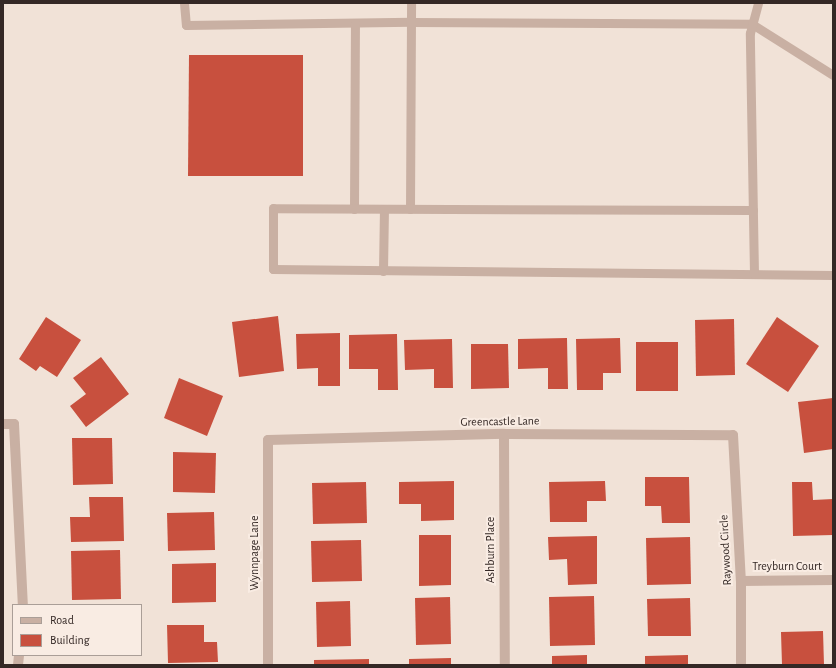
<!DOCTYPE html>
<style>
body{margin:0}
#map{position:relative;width:836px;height:668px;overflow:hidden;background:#f1e2d7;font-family:"Alegreya Sans",sans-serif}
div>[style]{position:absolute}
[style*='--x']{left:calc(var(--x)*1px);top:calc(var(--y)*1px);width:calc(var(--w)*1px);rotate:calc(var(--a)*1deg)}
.building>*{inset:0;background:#c8503e}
.service>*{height:9px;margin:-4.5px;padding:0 4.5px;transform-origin:4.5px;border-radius:4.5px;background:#c9b0a3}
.minor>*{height:10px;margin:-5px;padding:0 5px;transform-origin:5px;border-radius:5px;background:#c9b0a3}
span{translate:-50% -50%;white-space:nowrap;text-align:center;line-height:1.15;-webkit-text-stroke:4px #f9ece3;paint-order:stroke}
.street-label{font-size:12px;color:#342825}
.frame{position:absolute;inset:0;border:4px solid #342825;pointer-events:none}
.legend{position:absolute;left:12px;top:604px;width:130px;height:52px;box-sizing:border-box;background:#f9ece3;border:1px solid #aa9e97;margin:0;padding:5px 7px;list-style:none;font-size:12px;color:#342825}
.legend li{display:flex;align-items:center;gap:8px;height:20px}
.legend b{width:20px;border:1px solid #aa9e97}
</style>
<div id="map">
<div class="building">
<div style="clip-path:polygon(189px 55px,303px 55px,303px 176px,188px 176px)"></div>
<div style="clip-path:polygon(278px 316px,284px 371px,239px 377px,232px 322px)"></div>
<div style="clip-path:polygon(46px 317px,81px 340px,57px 377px,40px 366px,36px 371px,19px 359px)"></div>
<div style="clip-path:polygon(777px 317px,819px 346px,788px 392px,746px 364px)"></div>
<div style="clip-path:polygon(734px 319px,735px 375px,696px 376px,695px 320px)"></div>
<div style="clip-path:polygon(340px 333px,340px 386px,318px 386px,318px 368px,297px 369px,296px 334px)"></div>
<div style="clip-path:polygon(397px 334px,398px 390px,378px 390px,378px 369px,349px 369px,349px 335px)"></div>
<div style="clip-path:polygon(567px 338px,568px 389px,548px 389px,548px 368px,518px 369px,518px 339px)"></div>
<div style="clip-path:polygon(620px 338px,621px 373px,603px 373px,603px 390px,577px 390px,576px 339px)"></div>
<div style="clip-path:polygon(452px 339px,453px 388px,434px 388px,434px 369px,405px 370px,404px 340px)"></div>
<div style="clip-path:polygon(636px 342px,678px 342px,678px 391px,636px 391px)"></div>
<div style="clip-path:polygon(471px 344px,508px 344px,509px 388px,471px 389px)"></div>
<div style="clip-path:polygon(101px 357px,129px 394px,86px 427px,70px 406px,86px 394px,73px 378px)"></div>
<div style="clip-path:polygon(179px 378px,223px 396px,207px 436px,164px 418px)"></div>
<div style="clip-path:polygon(833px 398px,833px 449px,804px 453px,798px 402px)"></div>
<div style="clip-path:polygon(72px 438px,112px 438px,113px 484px,73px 485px)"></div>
<div style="clip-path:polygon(173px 452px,216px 453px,215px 493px,173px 492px)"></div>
<div style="clip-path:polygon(645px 477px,689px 477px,690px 523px,662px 523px,661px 506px,645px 506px)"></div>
<div style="clip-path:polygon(454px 481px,454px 520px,421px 521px,421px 504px,399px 504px,399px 482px)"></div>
<div style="clip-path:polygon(605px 481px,606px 501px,587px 501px,587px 522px,550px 522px,549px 482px)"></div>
<div style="clip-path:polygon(366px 482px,367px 523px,313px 524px,312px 483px)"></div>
<div style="clip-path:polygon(792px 482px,812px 482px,813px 500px,833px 499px,833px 535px,793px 536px)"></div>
<div style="clip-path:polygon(89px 497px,123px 497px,124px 541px,71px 542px,70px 517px,90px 517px)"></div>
<div style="clip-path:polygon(214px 512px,215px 550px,168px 551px,167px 513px)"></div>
<div style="clip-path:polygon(419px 535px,451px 535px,451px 585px,419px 586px)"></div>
<div style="clip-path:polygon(597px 536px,597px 584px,568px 585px,567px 559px,549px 560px,548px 537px)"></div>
<div style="clip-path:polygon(690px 537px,691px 584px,647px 585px,646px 538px)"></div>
<div style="clip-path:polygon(361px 540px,362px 581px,312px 582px,311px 541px)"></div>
<div style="clip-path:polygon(120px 550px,121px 599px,72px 600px,71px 551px)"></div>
<div style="clip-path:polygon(216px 563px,216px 602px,172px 603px,172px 564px)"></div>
<div style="clip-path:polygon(594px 596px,595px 645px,550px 646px,549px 597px)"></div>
<div style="clip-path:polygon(450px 597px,451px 644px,416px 645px,415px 598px)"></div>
<div style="clip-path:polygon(690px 598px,691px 636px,648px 636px,647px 599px)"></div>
<div style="clip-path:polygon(350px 601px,351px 646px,317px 647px,316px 602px)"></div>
<div style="clip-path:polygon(167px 625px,204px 625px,204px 642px,217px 642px,218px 662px,168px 663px)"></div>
<div style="clip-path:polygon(823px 631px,824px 665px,782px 665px,781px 632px)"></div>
<div style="clip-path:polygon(587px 655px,587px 665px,552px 665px,552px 656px)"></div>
<div style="clip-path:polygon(688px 655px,688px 665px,645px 665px,645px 656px)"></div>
<div style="clip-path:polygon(451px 658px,451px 665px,409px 665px,409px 659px)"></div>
<div style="clip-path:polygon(369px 659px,369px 665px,314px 665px,314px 660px)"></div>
</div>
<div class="service">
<div style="--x:184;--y:3;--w:22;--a:85"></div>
<div style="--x:186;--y:25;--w:225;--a:-0.8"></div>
<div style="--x:411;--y:22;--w:341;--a:0.3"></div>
<div style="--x:752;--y:24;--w:96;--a:32.2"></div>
<div style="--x:354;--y:209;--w:186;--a:-89.7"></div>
<div style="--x:410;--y:209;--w:206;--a:-89.7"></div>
<div style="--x:753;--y:210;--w:480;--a:-179.8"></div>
<div style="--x:273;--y:208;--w:61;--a:90"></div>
<div style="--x:273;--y:269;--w:560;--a:0.61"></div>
<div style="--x:383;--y:271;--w:62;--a:-89.1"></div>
<div style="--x:754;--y:274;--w:241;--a:-91"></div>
<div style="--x:750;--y:33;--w:31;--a:-75"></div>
</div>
<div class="minor">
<div style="--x:3;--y:424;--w:11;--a:0"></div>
<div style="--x:14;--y:424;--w:181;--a:87.2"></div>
<div style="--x:504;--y:434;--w:231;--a:89.8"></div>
<div style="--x:741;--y:581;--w:92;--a:-0.6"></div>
<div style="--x:18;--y:665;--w:10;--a:-84"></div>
<div style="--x:268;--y:665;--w:225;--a:-90"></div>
<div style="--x:268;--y:440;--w:236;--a:-1.5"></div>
<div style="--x:504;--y:434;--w:229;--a:0.3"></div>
<div style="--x:733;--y:435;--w:146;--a:86.9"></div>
<div style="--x:741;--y:581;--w:84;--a:90"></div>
</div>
<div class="street-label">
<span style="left:500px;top:422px;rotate:-1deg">Greencastle Lane</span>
<span style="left:491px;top:550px;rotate:-90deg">Ashburn Place</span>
<span style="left:726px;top:550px;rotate:-93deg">Raywood Circle</span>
<span style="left:255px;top:553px;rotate:-90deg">Wynnpage Lane</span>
<span style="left:787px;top:567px">Treyburn Court</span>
</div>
<div class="frame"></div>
<ul class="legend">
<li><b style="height:5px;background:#c9b0a3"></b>Road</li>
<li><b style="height:11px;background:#c8503e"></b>Building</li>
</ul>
</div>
